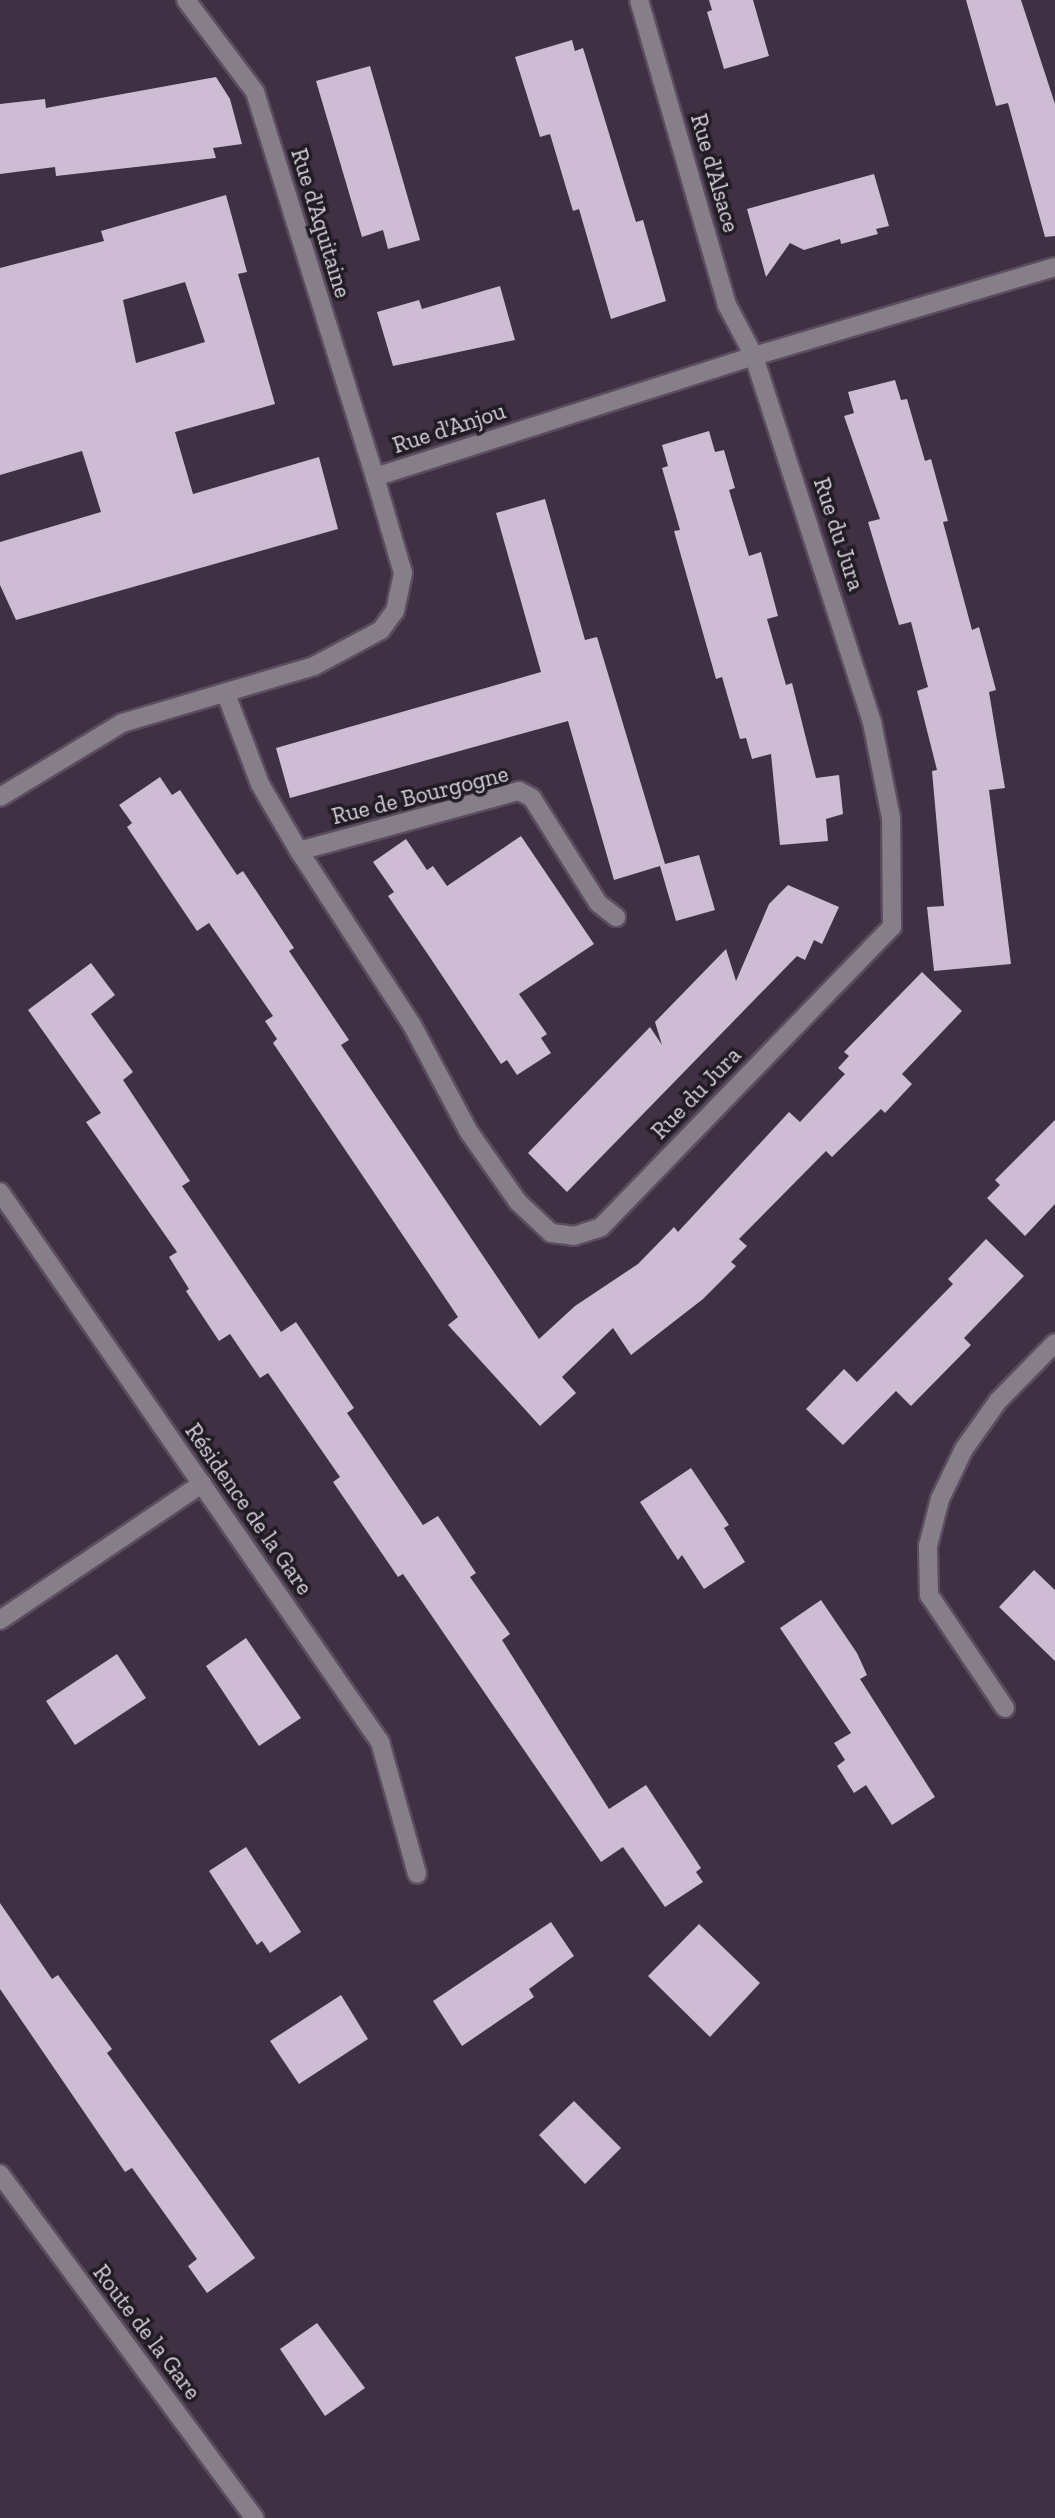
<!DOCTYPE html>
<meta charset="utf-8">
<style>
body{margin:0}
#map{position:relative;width:1055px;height:2518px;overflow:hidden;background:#3f3043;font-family:"Zilla Slab",serif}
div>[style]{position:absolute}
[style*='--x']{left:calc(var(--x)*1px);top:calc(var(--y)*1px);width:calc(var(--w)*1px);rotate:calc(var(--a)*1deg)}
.building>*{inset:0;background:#cebcd4}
.roads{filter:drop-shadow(2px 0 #5b4d5f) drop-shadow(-2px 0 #5b4d5f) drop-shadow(0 2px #5b4d5f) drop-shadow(0 -2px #5b4d5f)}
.minor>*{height:18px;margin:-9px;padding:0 9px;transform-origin:9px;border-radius:9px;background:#867f89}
span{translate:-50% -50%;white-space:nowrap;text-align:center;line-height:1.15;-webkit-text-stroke:7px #211b24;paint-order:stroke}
.street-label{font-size:23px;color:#dbd2de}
</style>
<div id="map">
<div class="building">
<div style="clip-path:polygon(709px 0,753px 0,769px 56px,724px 69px,707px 12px,712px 10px)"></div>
<div style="clip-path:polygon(966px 0,1021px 0,1055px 104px,1055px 236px,1045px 237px,1008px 103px,996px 106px)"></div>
<div style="clip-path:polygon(572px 40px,575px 51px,583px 48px,636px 222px,643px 220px,666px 301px,611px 319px,579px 209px,573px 211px,550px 134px,540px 137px,515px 57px)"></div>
<div style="clip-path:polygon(370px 66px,420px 240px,388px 249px,383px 230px,362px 237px,316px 81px)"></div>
<div style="clip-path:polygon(216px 77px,230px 99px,242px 144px,213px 148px,216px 158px,56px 176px,55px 167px,0 174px,0 104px,45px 99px,46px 108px)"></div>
<div style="clip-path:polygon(874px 174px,889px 226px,876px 229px,878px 234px,841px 244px,840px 239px,804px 250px,790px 243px,766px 277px,747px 209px)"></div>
<div style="clip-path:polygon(evenodd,226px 195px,247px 272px,238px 274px,275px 404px,175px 432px,193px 494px,319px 457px,338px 529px,16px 620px,0 585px,0 542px,101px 512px,82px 451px,0 475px,0 268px,104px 241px,101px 231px,226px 195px,185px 282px,205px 342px,136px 363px,123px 300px,185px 282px)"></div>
<div style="clip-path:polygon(500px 286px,515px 340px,393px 366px,377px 312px,419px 300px,422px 309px)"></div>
<div style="clip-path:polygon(895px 380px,901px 400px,907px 399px,925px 461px,931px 459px,948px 521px,943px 522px,972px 630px,979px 627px,996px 690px,989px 692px,1005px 788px,989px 790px,1011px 964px,934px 971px,927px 907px,944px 906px,932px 771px,937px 770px,917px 691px,928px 687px,911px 622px,899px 625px,868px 522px,880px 519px,844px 416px,854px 413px,848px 392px)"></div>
<div style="clip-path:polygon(709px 431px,715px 452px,724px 450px,735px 488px,729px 490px,749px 556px,761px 552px,778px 616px,767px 619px,786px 685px,792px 683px,816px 778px,839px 775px,843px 814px,826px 819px,828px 841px,780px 845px,771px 754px,752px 759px,746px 738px,740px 739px,722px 677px,716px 679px,674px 531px,680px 530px,662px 468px,668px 466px,662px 445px)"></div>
<div style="clip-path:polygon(545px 499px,585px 640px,597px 637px,665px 864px,699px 855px,715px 910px,676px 921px,660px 866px,614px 880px,568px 721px,290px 798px,276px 748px,541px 672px,496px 513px)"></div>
<div style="clip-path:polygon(160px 777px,172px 795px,180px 790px,237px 875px,243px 871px,294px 948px,289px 951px,349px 1040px,341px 1045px,539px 1339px,575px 1306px,638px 1264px,674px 1227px,678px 1232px,789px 1112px,800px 1122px,845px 1074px,838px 1068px,849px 1056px,844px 1052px,922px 972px,962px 1011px,902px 1074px,912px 1084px,885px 1113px,881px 1109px,832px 1157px,826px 1151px,739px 1239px,747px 1246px,731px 1262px,736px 1266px,703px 1299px,631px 1355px,613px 1328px,562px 1377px,576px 1393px,540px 1426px,448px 1325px,458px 1317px,273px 1043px,277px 1039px,265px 1021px,273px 1016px,209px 923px,197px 931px,127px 827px,132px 823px,119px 805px)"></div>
<div style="clip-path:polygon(521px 836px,594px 944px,519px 994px,547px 1034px,541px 1038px,551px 1053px,517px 1075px,507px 1060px,501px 1064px,429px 956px,388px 896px,394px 892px,373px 862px,406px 839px,427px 870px,433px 866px,447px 886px)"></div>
<div style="clip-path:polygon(788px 885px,839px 907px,822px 944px,814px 940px,805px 960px,797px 956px,567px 1192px,528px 1153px,650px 1027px,662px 1045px,655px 1022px,726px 949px,736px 981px,769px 904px)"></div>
<div style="clip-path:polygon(91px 963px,115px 995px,91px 1014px,133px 1072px,123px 1080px,190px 1181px,182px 1186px,281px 1332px,296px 1322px,354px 1408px,347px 1413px,423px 1525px,438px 1516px,476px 1573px,470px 1577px,510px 1634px,502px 1640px,609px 1809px,646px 1785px,701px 1868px,696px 1872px,703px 1882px,665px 1907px,623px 1847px,601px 1862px,403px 1574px,398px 1577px,333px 1482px,340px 1477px,268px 1373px,260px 1378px,230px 1334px,219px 1341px,186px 1291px,189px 1289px,169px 1257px,177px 1252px,86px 1122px,101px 1113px,28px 1010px)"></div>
<div style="clip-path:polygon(1055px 1120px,1055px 1204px,1025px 1236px,987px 1198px,1000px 1185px,995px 1180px)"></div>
<div style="clip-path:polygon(986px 1239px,1024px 1276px,964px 1338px,971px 1345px,911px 1406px,896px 1391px,843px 1445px,806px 1409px,844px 1369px,857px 1382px,953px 1284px,948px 1279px)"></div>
<div style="clip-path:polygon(691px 1468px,729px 1525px,724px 1528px,745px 1562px,704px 1589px,682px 1555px,678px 1560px,640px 1502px)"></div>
<div style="clip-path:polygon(1034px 1570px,1055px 1590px,1055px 1661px,999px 1607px)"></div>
<div style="clip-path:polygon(821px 1600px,857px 1653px,867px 1675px,860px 1679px,935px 1797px,892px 1825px,866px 1785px,854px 1793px,837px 1766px,845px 1760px,834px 1743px,851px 1733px,780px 1628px)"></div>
<div style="clip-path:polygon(246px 1638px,301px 1718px,259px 1746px,206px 1666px)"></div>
<div style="clip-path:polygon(117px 1654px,146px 1698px,75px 1745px,46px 1701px)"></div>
<div style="clip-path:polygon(246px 1847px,301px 1932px,270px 1953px,262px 1941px,257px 1945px,209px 1871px)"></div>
<div style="clip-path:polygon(0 1903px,52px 1979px,58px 1975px,112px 2049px,107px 2053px,255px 2258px,207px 2293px,188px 2266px,197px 2259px,132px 2168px,125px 2172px,0 1989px)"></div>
<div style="clip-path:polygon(551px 1922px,574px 1956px,529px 1989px,534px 1997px,462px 2046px,433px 2001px)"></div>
<div style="clip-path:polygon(699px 1924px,760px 1983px,710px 2037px,648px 1976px)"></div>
<div style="clip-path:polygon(341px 1995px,368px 2039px,299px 2084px,270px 2041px)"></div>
<div style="clip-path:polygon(574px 2101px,621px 2148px,585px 2184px,539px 2135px)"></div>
<div style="clip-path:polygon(317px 2323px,365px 2388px,325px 2416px,280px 2349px)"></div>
</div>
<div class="roads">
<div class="minor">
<div style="--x:186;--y:0;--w:115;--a:53.1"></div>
<div style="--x:255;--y:92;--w:403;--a:72.7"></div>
<div style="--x:226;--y:694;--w:96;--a:69.3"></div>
<div style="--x:260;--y:784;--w:78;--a:59.8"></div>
<div style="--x:299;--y:851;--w:207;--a:57"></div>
<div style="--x:412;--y:1025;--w:121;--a:62"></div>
<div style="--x:469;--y:1132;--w:85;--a:55"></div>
<div style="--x:518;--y:1202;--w:45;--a:43.2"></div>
<div style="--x:551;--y:1233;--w:23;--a:7"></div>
<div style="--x:574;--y:1236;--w:28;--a:-18"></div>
<div style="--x:601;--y:1227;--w:418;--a:-45.9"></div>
<div style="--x:892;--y:927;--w:109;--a:-90.5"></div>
<div style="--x:891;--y:818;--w:98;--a:-101.2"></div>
<div style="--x:872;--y:722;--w:385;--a:-107.9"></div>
<div style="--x:754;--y:356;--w:58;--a:-117.9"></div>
<div style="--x:727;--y:305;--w:317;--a:-106.1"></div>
<div style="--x:0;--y:797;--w:143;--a:-31.2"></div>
<div style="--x:122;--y:723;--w:200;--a:-16.5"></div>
<div style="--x:314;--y:666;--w:76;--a:-28.2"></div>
<div style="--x:381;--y:630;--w:24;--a:-54"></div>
<div style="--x:395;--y:611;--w:39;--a:-78"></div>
<div style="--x:403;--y:573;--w:100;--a:-106.3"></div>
<div style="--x:375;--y:477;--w:398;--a:-17.7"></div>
<div style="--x:754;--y:356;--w:314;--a:-16.5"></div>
<div style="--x:299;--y:851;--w:228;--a:-15.3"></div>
<div style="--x:519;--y:791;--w:15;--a:28"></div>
<div style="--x:532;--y:798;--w:124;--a:57.8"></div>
<div style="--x:598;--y:903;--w:23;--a:38"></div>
<div style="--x:0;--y:1192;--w:669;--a:55.36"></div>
<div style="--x:380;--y:1742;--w:137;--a:74.3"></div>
<div style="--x:0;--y:1620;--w:244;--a:-34"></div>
<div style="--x:1005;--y:1708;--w:136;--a:-123.9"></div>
<div style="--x:929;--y:1595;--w:49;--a:-91.2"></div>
<div style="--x:928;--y:1546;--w:49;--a:-75.7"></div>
<div style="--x:940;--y:1499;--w:55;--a:-64.4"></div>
<div style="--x:964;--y:1449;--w:59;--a:-54.7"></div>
<div style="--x:998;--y:1401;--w:81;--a:-45.5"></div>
<div style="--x:0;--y:2174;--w:428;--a:53.5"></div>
</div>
</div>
<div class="street-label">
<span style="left:715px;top:173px;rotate:74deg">Rue d'Alsace</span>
<span style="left:321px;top:223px;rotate:73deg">Rue d'Aquitaine</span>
<span style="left:449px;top:428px;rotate:-18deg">Rue d'Anjou</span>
<span style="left:839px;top:534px;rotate:72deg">Rue du Jura</span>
<span style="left:420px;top:795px;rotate:-14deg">Rue de Bourgogne</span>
<span style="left:696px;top:1093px;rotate:-46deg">Rue du Jura</span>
<span style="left:249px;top:1509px;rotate:55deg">Résidence de la Gare</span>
<span style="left:147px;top:2332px;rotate:53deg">Route de la Gare</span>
</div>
</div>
